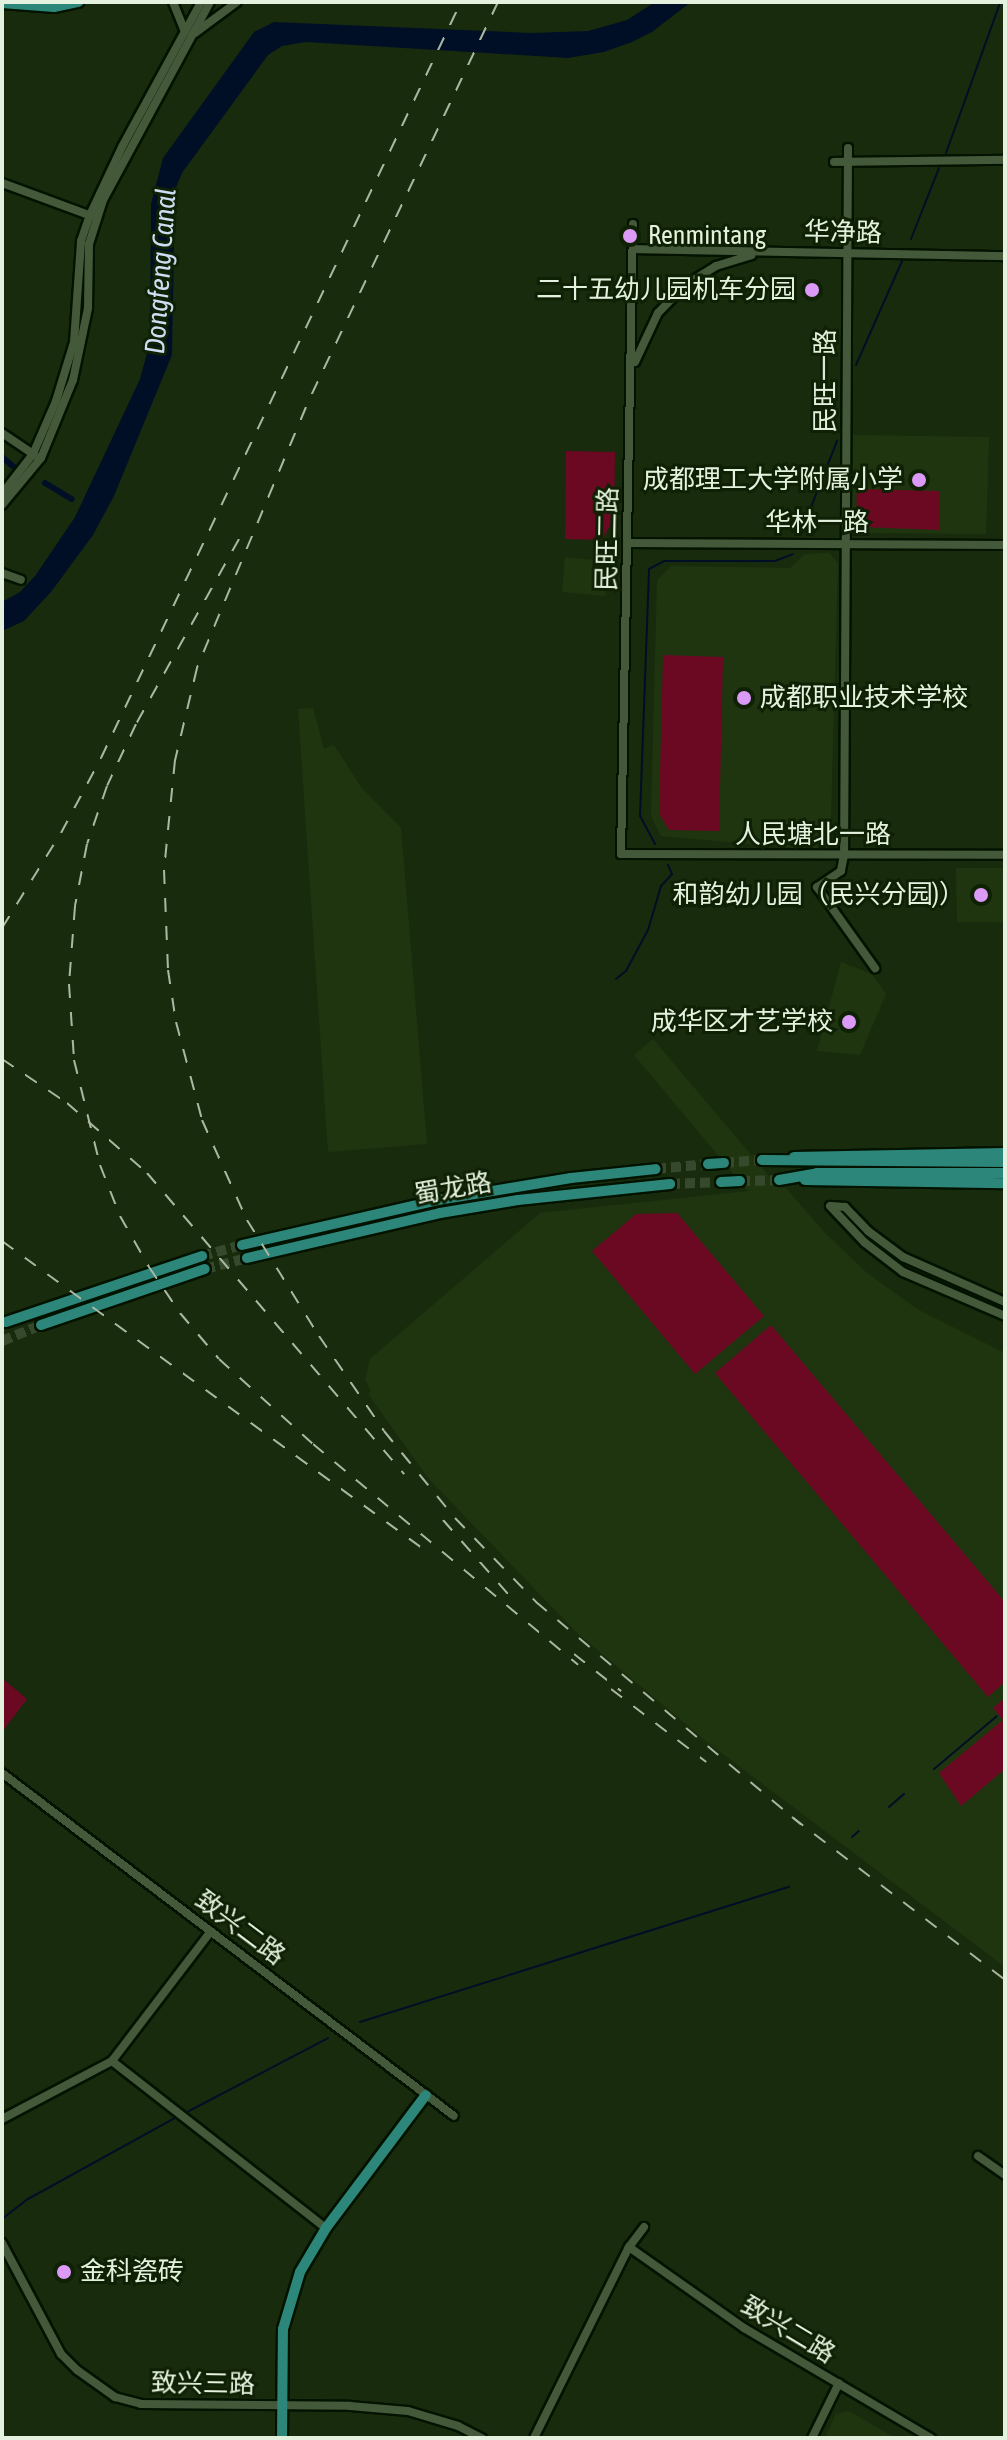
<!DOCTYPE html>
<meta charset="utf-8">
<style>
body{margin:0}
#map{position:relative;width:1007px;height:2440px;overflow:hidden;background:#192b0d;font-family:"Asap Condensed","Noto Sans SC",sans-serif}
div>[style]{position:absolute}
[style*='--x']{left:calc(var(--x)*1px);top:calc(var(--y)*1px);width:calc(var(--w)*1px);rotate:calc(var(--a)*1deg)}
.built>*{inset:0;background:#1f3510}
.green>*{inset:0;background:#6b0922}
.water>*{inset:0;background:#000f26}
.stream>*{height:2px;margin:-1px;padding:0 1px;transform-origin:1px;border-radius:1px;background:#000f26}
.canal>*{height:6px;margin:-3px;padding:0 3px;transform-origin:3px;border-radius:3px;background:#000f26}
.major-tunnel>*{height:10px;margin-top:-5px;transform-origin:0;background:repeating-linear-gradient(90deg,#37492c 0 10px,transparent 0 15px)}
.roads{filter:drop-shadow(2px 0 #031300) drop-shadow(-2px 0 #031300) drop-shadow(0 2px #031300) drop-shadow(0 -2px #031300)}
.minor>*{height:8px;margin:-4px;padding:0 4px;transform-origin:4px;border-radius:4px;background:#445939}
.major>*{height:10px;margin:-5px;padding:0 5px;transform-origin:5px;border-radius:5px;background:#2c877a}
.rail>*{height:2px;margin-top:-1px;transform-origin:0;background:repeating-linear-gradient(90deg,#aab8a2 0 14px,transparent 0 28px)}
.dots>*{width:22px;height:22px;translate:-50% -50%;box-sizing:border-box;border:4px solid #0f2104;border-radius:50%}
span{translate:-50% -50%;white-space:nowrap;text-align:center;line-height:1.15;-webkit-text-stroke:6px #0f2104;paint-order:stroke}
.street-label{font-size:26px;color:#e4f1de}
.poi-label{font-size:26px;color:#e4f1de}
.left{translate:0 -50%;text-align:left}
.right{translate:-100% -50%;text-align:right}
.water-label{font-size:28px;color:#ceddf2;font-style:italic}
.frame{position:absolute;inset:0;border:4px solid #e4f1de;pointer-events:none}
</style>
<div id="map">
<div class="built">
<div style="clip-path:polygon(852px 435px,989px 437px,986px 534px,858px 533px,850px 523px)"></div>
<div style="clip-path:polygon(829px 553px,838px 563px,830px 851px,661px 836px,651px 816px,657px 580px,671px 566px,790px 568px,805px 554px)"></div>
<div style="clip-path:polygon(565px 557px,595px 560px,607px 571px,605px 596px,562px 592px)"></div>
<div style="clip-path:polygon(313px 708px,324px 749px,334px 745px,361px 787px,401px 828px,427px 1144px,328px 1152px,298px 709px)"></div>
<div style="clip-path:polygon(956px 868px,1005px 868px,1005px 922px,957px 922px)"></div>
<div style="clip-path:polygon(841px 962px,872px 974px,886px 994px,860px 1055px,817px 1051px)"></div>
<div style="clip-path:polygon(653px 1039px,779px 1188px,786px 1188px,825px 1233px,867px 1273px,917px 1309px,1005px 1353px,1005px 1967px,707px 1742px,575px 1631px,428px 1478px,368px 1394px,371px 1391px,365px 1380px,370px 1359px,540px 1213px,748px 1191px,634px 1055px)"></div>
<div style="clip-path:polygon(849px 2411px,895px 2438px,825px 2438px,836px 2414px)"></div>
</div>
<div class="green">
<div style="clip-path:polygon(566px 451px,615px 452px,614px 518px,602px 540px,565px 539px)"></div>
<div style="clip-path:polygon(857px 489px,940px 491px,939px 530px,861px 527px,856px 520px)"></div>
<div style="clip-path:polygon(663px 655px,723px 657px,719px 831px,669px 830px,659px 814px)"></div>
<div style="clip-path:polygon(677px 1213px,764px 1316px,695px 1374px,592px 1251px,636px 1214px)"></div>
<div style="clip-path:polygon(771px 1325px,1005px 1602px,1005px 1682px,988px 1697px,715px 1373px)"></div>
<div style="clip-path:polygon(2px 1678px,27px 1699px,2px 1732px)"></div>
<div style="clip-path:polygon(1005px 1698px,1005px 1769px,961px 1806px,939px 1773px,1003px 1720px,993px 1708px)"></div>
</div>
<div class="water">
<div style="clip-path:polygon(655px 2px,691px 2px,652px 32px,632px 42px,604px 52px,568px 58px,306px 42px,282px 46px,268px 55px,182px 173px,175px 190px,172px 355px,114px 496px,93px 535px,51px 592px,24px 621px,2px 631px,2px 602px,20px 592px,35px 576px,75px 517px,140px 379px,150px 342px,151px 204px,163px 158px,254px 32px,274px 22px,531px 33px,588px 31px,627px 20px)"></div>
</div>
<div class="stream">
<div style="--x:946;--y:153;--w:159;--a:-70.2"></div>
<div style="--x:911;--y:239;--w:76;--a:-68.5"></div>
<div style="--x:856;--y:365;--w:114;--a:-66.1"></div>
<div style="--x:802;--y:530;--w:96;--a:-68.5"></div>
<div style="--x:655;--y:844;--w:32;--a:-118"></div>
<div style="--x:640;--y:816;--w:247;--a:-87.9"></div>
<div style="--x:649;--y:569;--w:17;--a:-28"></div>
<div style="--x:664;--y:561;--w:111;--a:0"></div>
<div style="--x:775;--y:561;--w:19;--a:-21"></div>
<div style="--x:616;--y:979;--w:13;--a:-39"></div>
<div style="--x:626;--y:971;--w:47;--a:-61.8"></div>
<div style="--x:648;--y:930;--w:46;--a:-73.5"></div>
<div style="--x:661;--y:886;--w:16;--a:-47"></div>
<div style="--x:672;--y:874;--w:10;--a:-114"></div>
<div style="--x:934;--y:1769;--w:82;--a:-40.1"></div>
<div style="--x:889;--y:1807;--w:20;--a:-41"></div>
<div style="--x:852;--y:1837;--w:9;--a:-41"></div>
<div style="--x:360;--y:2022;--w:450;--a:-17.5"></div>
<div style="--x:189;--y:2111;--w:157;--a:-27.7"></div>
<div style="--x:2;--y:2219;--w:33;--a:-38"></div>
<div style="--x:28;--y:2199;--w:168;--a:-28.9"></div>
</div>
<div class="canal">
<div style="--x:2;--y:457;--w:16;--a:40"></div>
<div style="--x:45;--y:483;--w:31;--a:31"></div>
</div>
<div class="major-tunnel">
<div style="--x:724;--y:1163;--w:38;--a:-5"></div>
<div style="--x:656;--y:1169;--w:52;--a:-5.5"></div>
<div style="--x:740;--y:1181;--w:39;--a:-1"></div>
<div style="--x:670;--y:1184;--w:51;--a:-2.2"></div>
<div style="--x:202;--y:1256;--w:41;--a:-15.4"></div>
<div style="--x:205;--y:1269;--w:43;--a:-14.7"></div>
<div style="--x:2;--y:1341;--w:42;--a:-22.3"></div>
</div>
<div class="roads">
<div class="minor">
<div style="--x:173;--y:2;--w:32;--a:68"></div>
<div style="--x:195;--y:33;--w:52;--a:-36.4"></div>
<div style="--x:848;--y:148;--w:707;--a:90.32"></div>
<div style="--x:844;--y:855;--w:16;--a:101"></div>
<div style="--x:841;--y:871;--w:29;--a:146"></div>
<div style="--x:817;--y:887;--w:100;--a:54.4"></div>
<div style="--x:834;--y:162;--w:171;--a:-0.7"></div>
<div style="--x:2;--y:183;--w:95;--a:20.3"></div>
<div style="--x:633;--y:224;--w:630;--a:91.09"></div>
<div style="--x:621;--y:854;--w:384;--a:0.1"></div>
<div style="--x:633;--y:249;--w:372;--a:1.1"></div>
<div style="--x:635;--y:362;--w:54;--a:-64.9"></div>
<div style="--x:658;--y:313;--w:37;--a:-46"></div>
<div style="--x:684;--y:286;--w:38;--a:-32"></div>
<div style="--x:716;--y:266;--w:37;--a:-17"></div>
<div style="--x:2;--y:433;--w:40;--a:34"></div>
<div style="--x:2;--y:494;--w:51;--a:-52.2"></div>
<div style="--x:33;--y:454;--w:58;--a:-66.5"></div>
<div style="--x:56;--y:401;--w:62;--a:-73"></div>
<div style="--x:74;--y:342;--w:101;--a:-86"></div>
<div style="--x:81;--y:241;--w:28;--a:-71"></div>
<div style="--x:90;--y:215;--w:75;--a:-64.8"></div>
<div style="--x:122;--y:147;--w:165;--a:-61.4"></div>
<div style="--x:2;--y:505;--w:61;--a:-50.3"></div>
<div style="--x:41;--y:458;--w:84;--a:-67.7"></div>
<div style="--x:73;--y:380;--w:74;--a:-78.2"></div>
<div style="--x:88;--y:308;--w:64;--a:-89.1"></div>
<div style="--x:89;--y:244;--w:46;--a:-72.3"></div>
<div style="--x:103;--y:200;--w:225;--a:-61.6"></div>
<div style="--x:628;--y:543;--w:377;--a:0.3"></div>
<div style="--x:2;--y:573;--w:20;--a:20"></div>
<div style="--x:830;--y:1206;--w:50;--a:46.6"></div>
<div style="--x:864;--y:1242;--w:49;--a:37.6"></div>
<div style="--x:903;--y:1272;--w:111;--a:23.3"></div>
<div style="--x:831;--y:1206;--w:14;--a:4"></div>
<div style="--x:845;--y:1207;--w:33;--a:46"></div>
<div style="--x:868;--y:1231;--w:44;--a:36.6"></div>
<div style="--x:903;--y:1257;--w:111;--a:23.8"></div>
<div style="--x:2;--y:1773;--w:567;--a:37.19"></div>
<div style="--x:112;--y:2061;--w:271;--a:38"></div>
<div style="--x:2;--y:2119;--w:124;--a:-27.8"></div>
<div style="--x:112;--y:2061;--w:163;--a:-52.7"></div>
<div style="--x:978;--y:2156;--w:33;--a:35"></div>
<div style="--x:2;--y:2243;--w:126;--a:62"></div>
<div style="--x:61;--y:2354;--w:23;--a:45"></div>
<div style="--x:77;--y:2370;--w:47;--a:35.4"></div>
<div style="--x:115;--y:2397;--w:27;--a:15"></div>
<div style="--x:141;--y:2404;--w:209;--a:0.5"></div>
<div style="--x:350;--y:2406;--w:58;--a:4.9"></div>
<div style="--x:408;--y:2411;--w:52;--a:16.7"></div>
<div style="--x:458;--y:2426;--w:27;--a:27"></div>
<div style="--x:629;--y:2247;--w:141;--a:35.2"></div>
<div style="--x:744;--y:2328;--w:217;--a:30.5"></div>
<div style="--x:534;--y:2438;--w:213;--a:-63.6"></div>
<div style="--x:629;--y:2247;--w:25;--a:-53"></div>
<div style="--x:812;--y:2438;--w:61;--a:-63.9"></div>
</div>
<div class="major">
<div style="--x:2;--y:3;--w:52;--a:4.4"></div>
<div style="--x:54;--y:7;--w:25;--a:-12"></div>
<div style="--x:794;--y:1157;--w:211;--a:-1.1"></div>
<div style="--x:762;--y:1160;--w:243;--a:0.5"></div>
<div style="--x:708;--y:1164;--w:16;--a:-4"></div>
<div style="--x:779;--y:1180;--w:39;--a:-10"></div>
<div style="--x:817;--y:1173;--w:188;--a:0"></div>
<div style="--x:805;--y:1180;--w:200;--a:0.9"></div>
<div style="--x:721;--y:1182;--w:19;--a:-3"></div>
<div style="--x:242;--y:1245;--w:201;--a:-12.9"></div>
<div style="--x:438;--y:1200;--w:135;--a:-9.4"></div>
<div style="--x:571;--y:1178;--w:85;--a:-6"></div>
<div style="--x:247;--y:1258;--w:198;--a:-13.1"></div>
<div style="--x:440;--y:1213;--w:79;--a:-9.5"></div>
<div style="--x:518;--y:1200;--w:153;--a:-6"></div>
<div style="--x:6;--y:1322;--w:207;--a:-18.6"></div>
<div style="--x:41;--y:1325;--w:173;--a:-18.9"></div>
<div style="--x:282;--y:2438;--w:109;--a:-89.5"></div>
<div style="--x:283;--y:2329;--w:59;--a:-73.4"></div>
<div style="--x:300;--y:2272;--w:51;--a:-59.4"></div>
<div style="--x:326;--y:2228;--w:166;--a:-53.1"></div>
</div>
</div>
<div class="rail">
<div style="--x:498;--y:2;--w:448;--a:115.4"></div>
<div style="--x:306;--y:407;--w:283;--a:112.7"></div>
<div style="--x:197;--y:668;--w:95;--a:103.4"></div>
<div style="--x:175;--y:760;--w:111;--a:95.7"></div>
<div style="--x:164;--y:870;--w:100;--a:87.7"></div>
<div style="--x:168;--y:970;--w:53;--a:81.3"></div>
<div style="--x:176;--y:1022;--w:101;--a:75.1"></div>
<div style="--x:202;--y:1120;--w:110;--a:65.8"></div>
<div style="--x:247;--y:1220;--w:137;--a:58.2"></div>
<div style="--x:319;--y:1336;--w:115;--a:55.6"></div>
<div style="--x:384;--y:1431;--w:112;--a:50.8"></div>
<div style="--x:455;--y:1518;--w:117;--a:46"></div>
<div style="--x:536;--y:1602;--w:346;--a:40"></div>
<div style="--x:239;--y:539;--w:212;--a:119.1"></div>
<div style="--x:136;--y:724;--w:68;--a:115.1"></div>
<div style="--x:107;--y:786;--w:61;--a:109"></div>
<div style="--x:87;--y:844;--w:63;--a:101"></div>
<div style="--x:75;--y:906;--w:78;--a:94.4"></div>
<div style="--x:69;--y:984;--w:76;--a:86.2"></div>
<div style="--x:74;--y:1060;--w:108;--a:76.1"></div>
<div style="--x:100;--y:1165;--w:55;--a:68.6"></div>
<div style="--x:120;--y:1216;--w:59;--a:60.4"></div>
<div style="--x:149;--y:1267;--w:55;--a:56"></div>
<div style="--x:180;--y:1313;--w:60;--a:49.7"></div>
<div style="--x:219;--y:1359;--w:127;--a:42.1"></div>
<div style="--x:313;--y:1444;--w:345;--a:39.8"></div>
<div style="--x:2;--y:928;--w:112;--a:-58.2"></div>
<div style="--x:61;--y:833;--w:85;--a:-61.9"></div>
<div style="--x:101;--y:758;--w:837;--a:-64.54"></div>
<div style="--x:2;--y:1059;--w:78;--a:34.1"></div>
<div style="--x:67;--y:1103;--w:106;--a:41.2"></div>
<div style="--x:147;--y:1173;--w:396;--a:49.5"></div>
<div style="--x:2;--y:1241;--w:520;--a:36.17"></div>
<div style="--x:443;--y:1520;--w:100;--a:48.7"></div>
<div style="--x:574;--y:1654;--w:60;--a:38.2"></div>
<div style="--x:611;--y:1689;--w:120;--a:37.5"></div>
<div style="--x:792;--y:1817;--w:268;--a:37.4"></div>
</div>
<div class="dots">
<div style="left:630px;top:236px;background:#da9af6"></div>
<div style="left:812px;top:290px;background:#da9af6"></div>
<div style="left:919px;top:480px;background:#da9af6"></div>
<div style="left:744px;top:698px;background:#da9af6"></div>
<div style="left:981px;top:895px;background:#da9af6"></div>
<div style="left:849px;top:1022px;background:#da9af6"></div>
<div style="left:64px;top:2272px;background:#da9af6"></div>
</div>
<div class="street-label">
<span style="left:843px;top:233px;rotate:1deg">华净路</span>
<span style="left:826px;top:381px;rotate:-90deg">民旺一路</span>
<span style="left:817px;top:523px">华林一路</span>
<span style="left:608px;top:539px;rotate:-89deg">民旺二路</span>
<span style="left:813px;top:835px">人民塘北一路</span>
<span style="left:453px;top:1189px;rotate:-10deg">蜀龙路</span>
<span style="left:240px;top:1928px;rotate:37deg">致兴二路</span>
<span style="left:788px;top:2330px;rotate:31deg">致兴二路</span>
<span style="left:203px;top:2384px;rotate:1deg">致兴三路</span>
</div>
<div class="poi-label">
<span class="left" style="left:648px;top:236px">Renmintang</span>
<span class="right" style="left:796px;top:290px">二十五幼儿园机车分园</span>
<span class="right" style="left:903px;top:480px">成都理工大学附属小学</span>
<span class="left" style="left:760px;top:698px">成都职业技术学校</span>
<span class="right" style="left:965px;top:895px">和韵幼儿园（民兴分园)）</span>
<span class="right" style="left:833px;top:1022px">成华区才艺学校</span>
<span class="left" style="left:80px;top:2272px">金科瓷砖</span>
</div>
<div class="water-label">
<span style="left:160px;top:271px;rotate:-86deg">Dongfeng Canal</span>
</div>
<div class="frame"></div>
</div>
